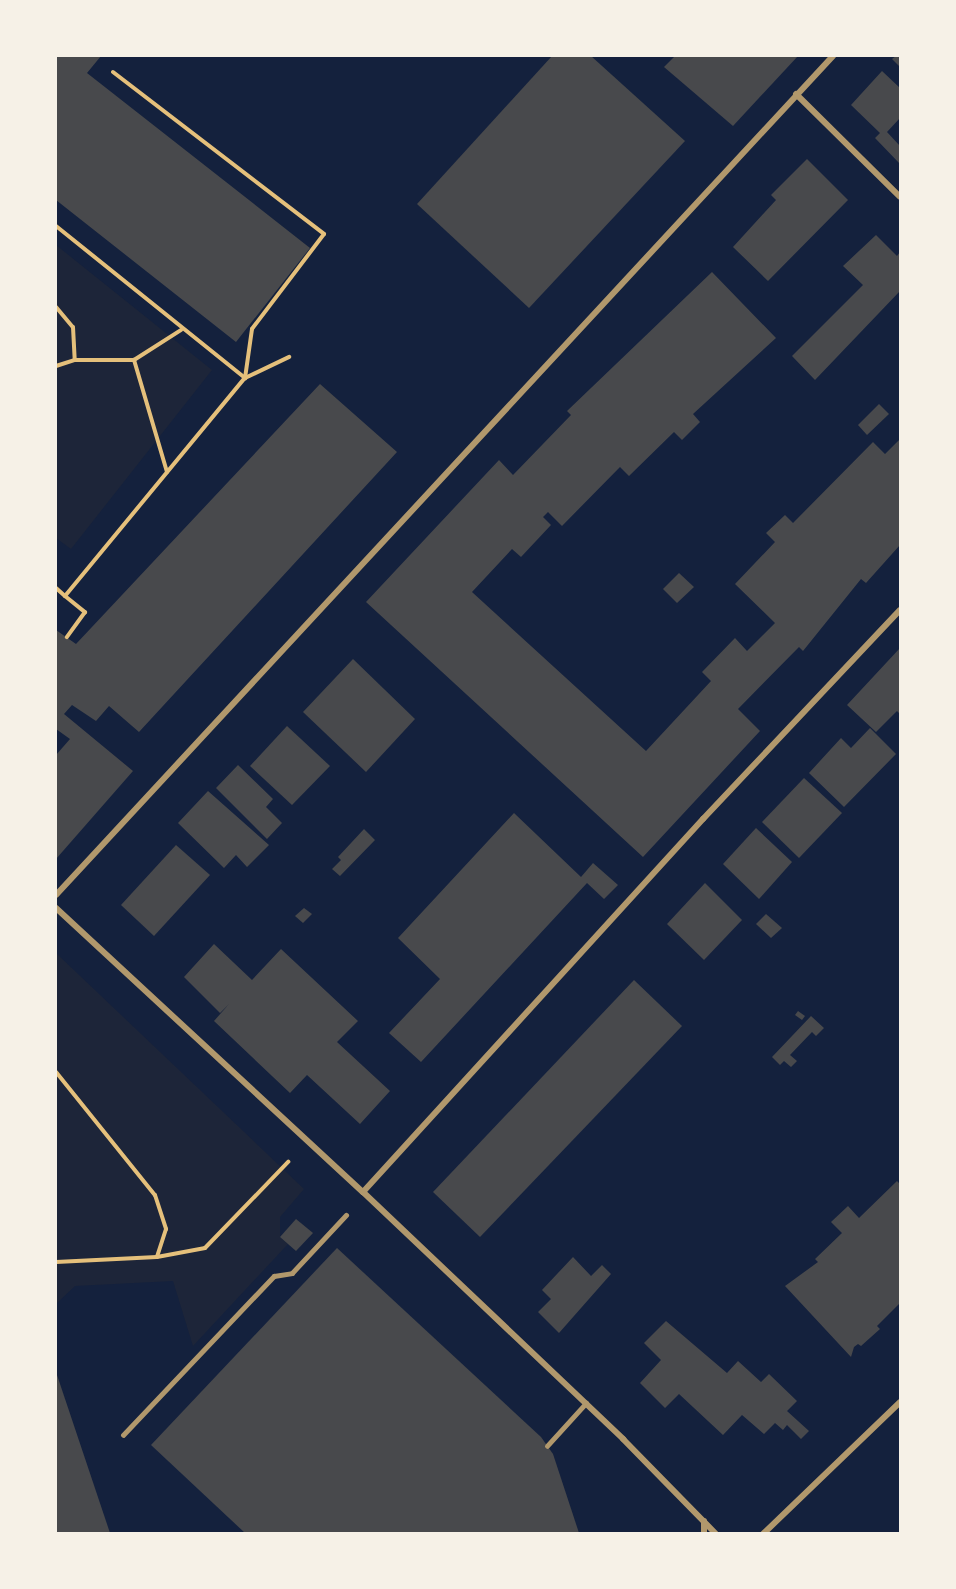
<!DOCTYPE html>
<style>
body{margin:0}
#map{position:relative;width:956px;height:1589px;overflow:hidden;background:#14213d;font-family:"Source Sans 3",sans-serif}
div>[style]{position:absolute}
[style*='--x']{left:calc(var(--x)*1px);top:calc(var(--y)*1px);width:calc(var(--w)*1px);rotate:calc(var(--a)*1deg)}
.green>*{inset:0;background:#1d2539}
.building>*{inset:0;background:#48494c}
.path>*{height:4px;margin:-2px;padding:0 2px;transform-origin:2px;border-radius:2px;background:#e5c07b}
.service>*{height:4.5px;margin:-2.25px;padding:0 2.25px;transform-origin:2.25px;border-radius:2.25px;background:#b1986c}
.minor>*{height:6px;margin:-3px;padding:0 3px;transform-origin:3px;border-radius:3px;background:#b1986c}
span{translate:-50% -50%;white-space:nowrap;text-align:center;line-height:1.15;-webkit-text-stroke:4.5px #f6f1e7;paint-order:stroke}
.frame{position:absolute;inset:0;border:57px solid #f6f1e7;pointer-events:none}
</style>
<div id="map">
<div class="green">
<div style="clip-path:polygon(56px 245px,212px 370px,71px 549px,56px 538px)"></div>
<div style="clip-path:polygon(56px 953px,304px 1189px,280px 1217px,280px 1237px,288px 1244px,193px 1346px,173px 1281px,75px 1286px,56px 1304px)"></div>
</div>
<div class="building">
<div style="clip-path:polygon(56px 56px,101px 56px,87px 73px,310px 248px,236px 342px,56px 200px)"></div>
<div style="clip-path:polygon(552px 56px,591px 56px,685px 141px,529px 308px,417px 204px)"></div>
<div style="clip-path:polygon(675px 56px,798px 56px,733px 126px,664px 67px)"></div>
<div style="clip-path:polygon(896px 56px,900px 56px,900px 67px,892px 59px)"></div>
<div style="clip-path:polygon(882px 71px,900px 88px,900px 118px,887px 132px,900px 146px,900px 164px,875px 138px,880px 133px,851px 105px)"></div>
<div style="clip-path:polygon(807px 159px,848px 200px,768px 281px,733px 247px,776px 200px,771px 195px)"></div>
<div style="clip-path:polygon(876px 235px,897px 256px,900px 252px,900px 291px,815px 380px,792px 356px,863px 285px,843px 266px)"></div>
<div style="clip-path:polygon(712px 272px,776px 338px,693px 414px,700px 422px,682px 440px,674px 432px,629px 476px,620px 467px,562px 526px,548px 512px,543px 517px,551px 525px,521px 557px,512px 549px,472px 592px,646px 751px,711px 681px,702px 672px,735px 638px,747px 651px,775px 623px,735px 584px,775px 542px,766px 533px,785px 515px,793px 523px,873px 442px,885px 454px,900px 439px,900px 545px,866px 583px,861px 579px,803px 651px,799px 647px,738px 709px,760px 731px,643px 857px,366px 602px,499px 460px,513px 475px,571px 415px,567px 411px)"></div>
<div style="clip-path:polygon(320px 384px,397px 452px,139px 732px,109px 706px,96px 721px,72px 705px,64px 714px,133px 771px,56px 859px,56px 755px,70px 739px,56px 729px,56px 630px,76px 644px)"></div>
<div style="clip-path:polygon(879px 404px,889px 414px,867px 435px,858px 425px)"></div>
<div style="clip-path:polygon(679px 573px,694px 587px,677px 603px,663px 589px)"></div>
<div style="clip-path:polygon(900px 648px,900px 714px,897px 711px,876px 732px,847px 705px)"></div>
<div style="clip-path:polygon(353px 659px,415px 719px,366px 772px,303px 712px)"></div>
<div style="clip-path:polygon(287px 726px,330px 766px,292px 805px,250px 766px)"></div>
<div style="clip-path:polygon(870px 728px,896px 754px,844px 807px,809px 773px,841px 738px,851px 748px)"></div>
<div style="clip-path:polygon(238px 765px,273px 799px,266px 807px,282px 823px,267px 839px,216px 788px)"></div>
<div style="clip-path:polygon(804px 778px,842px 813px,799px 858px,762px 822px)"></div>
<div style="clip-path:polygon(208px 791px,269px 845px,247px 867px,236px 855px,224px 868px,178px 823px)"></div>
<div style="clip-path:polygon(514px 813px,581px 877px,593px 863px,618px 885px,604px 899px,587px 883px,421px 1062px,389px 1033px,440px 979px,398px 938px)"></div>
<div style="clip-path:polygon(756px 828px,792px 862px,759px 899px,723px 864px)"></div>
<div style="clip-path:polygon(364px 829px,375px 840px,340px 876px,332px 869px,341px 860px,338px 857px)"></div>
<div style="clip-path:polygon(176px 845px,210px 875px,154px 936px,121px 905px)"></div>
<div style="clip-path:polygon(705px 883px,742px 920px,704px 960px,667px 924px)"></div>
<div style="clip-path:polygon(304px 908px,312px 914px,303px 923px,295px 916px)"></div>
<div style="clip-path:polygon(766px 914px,782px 928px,771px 938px,756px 924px)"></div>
<div style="clip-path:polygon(214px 944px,252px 980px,281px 949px,358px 1021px,337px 1042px,390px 1091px,360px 1124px,307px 1075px,290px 1093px,214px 1021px,229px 1004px,220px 1013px,184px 977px)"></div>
<div style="clip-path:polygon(634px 980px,682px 1026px,480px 1237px,433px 1192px)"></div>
<div style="clip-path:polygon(798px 1011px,805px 1016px,802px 1020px,795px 1015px)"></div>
<div style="clip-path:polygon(811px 1016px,824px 1028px,816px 1036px,812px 1032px,790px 1055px,797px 1061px,791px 1067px,784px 1061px,780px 1065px,772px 1057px)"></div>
<div style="clip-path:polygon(897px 1181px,900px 1184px,900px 1303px,877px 1326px,880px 1329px,861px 1346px,858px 1344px,854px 1347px,851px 1357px,785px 1286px,818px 1262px,815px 1259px,842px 1233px,831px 1222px,848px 1206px,859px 1218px)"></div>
<div style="clip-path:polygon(296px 1219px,313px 1233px,296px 1251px,280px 1237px)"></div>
<div style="clip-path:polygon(337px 1248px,541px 1437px,553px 1454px,579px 1533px,245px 1533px,151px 1445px)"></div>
<div style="clip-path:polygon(573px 1257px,591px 1276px,602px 1265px,611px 1274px,559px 1333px,538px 1312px,551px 1299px,542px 1290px)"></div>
<div style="clip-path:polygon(666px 1321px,727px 1373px,738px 1361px,761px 1382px,769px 1374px,797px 1401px,787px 1411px,809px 1431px,801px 1439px,787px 1425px,783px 1430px,775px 1423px,764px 1434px,742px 1415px,723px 1435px,679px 1394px,665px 1408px,640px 1383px,661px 1360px,644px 1343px)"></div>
<div style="clip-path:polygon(56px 1372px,110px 1533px,56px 1533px)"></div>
</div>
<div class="path">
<div style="--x:113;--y:72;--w:266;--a:37.5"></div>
<div style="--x:324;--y:234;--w:119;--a:127.2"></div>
<div style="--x:252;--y:329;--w:49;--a:98.1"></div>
<div style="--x:56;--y:226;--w:243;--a:38.8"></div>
<div style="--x:56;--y:307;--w:26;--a:50"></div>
<div style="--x:73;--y:327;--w:33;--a:87"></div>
<div style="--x:56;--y:366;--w:20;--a:-18"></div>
<div style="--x:75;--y:360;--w:59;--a:0"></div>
<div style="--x:167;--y:472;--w:117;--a:-106.4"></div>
<div style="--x:134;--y:360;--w:56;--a:-32.6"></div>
<div style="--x:56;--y:588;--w:12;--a:42"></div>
<div style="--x:65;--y:596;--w:283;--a:-50.5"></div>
<div style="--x:245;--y:378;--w:49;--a:-25.5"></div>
<div style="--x:65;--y:596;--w:26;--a:39"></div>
<div style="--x:85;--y:612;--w:31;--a:126"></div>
<div style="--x:56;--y:1072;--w:158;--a:51.2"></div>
<div style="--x:155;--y:1195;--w:36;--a:72"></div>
<div style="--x:166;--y:1229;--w:29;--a:108"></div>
<div style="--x:56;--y:1262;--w:101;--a:-2.8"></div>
<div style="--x:157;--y:1257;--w:49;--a:-10.6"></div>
<div style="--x:205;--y:1248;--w:120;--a:-46"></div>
</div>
<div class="service">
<div style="--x:123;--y:1435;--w:219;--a:-46.5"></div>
<div style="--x:274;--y:1276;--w:18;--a:-9"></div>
<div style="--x:292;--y:1273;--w:79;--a:-47"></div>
<div style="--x:547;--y:1446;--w:58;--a:-47.8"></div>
</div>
<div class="minor">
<div style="--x:796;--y:94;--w:146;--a:44.7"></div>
<div style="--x:56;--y:895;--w:1144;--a:-47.2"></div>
<div style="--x:56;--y:908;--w:418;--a:42.8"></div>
<div style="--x:363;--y:1192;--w:359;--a:43.5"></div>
<div style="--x:623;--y:1439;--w:133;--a:45.6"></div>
<div style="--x:363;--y:1192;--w:505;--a:-47.65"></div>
<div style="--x:703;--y:819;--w:287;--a:-46.7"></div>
<div style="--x:704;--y:1521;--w:13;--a:90"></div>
<div style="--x:763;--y:1534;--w:190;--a:-43.9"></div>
</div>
<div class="frame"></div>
</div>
